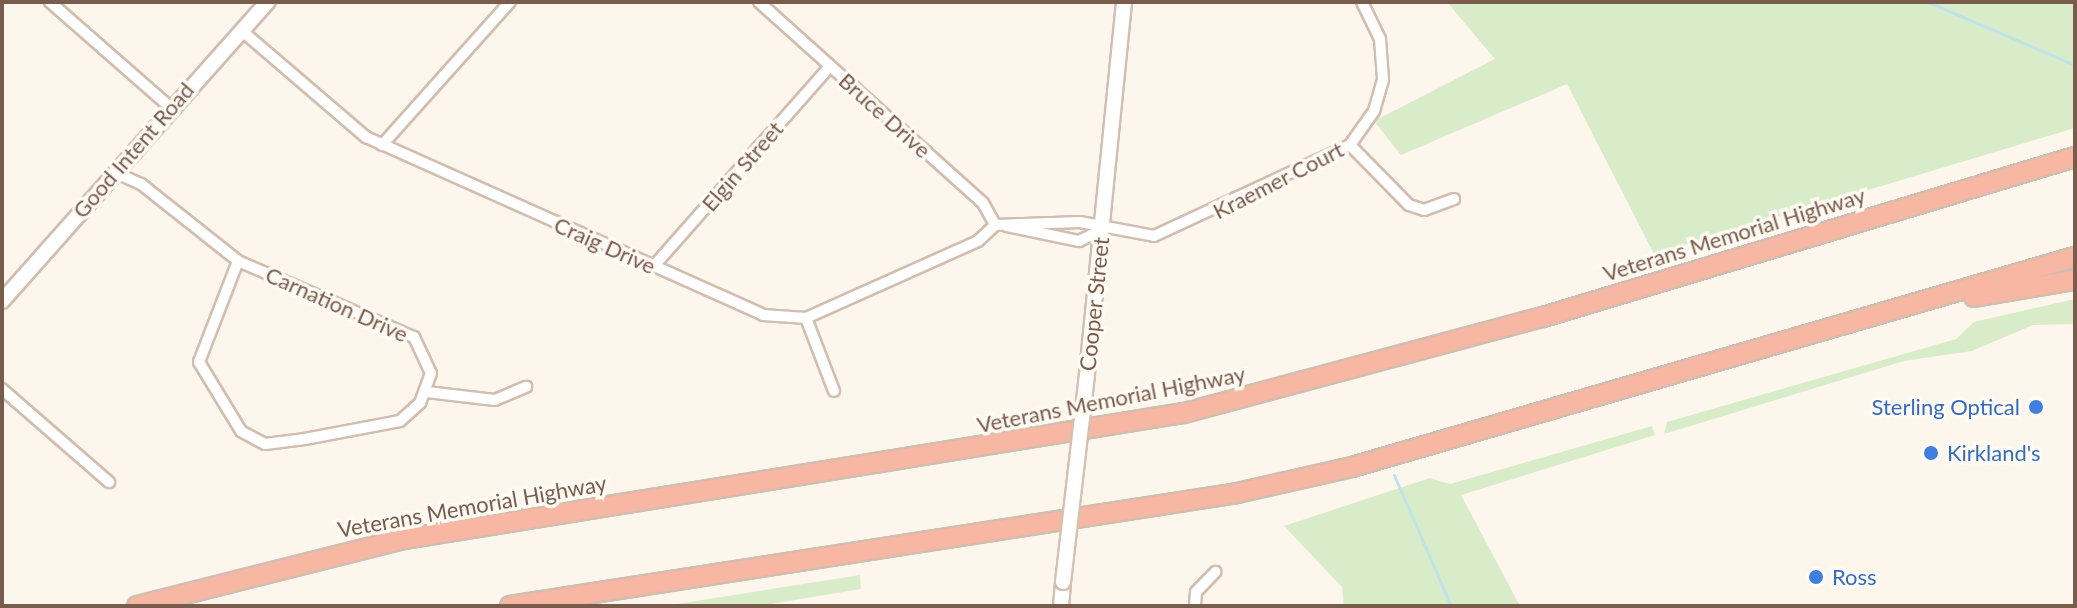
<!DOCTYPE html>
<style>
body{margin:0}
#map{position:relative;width:2077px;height:608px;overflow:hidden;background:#fdf6ec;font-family:Lato,sans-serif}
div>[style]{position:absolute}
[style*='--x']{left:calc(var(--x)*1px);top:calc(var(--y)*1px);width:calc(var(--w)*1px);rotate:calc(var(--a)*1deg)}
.green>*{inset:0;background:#d8ecc9}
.stream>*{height:3px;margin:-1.5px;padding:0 1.5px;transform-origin:1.5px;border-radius:1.5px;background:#bfe3e8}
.roads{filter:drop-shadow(2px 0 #d1beb0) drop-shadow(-2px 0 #d1beb0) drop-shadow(0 2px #d1beb0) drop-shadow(0 -2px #d1beb0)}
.street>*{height:10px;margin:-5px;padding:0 5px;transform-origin:5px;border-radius:5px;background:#fff}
.secondary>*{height:14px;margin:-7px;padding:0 7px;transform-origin:7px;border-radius:7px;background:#fff}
.highway>*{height:18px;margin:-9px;padding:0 9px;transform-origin:9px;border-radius:9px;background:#f7b7a3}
.bridges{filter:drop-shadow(2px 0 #d6c0b0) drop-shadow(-2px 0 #d6c0b0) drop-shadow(0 2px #d6c0b0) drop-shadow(0 -2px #d6c0b0)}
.secondary-bridge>*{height:14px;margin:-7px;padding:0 7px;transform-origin:7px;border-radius:7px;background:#fff}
.dots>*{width:22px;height:22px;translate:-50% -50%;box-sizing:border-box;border:4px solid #fffaf3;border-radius:50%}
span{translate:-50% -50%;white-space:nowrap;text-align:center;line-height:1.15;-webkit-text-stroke:7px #fffaf3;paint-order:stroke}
.street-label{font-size:22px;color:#7a5c4d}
.shop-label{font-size:22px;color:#366cbe}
.right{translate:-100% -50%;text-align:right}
.left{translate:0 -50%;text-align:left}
.frame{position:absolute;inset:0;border:4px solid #7a5c4d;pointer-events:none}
</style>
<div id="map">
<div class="green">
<div style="clip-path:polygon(1447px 2px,2075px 2px,2075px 128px,1654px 254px,1567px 84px,1401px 155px,1374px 121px,1495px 59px)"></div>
<div style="clip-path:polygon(2075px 299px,2075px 324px,2033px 325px,1972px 351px,1904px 361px,1664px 434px,1667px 422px,1956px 339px,1974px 322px)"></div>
<div style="clip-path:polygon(1652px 426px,1655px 435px,1461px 495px,1520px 606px,1344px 606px,1342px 587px,1284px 526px,1430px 478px,1450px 484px)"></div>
<div style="clip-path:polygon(860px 575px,861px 589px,759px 606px,665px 606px)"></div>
</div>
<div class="stream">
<div style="--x:1928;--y:2;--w:160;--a:23.2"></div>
<div style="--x:1394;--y:475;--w:143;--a:66.5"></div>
</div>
<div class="roads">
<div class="street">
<div style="--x:50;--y:2;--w:159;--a:41.2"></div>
<div style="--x:759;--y:2;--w:301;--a:41.9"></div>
<div style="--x:983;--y:203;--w:25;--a:61"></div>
<div style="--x:995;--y:225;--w:85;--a:-2"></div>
<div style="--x:1080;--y:222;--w:75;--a:10.7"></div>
<div style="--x:1154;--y:236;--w:216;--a:-24.9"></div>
<div style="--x:1350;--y:145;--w:42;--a:-54.8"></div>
<div style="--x:1374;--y:111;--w:33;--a:-74"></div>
<div style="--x:1383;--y:79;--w:40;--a:-94.3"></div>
<div style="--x:1380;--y:39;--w:41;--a:-115.9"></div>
<div style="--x:241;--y:30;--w:165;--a:40.6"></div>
<div style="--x:366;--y:137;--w:435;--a:24.1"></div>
<div style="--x:763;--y:315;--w:43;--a:4"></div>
<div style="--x:806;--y:318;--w:188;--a:-24.1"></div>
<div style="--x:978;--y:241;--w:23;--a:-43"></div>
<div style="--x:382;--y:145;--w:192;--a:-48.2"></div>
<div style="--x:1350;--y:145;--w:84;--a:45.5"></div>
<div style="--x:1409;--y:205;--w:16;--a:18"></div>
<div style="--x:1424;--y:210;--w:32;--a:-20"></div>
<div style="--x:114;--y:172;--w:30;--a:24"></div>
<div style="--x:141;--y:184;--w:124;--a:38.4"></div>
<div style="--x:238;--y:261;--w:192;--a:23.4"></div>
<div style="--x:414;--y:337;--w:40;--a:65"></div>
<div style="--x:431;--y:373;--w:32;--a:110"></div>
<div style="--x:420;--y:403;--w:27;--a:138"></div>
<div style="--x:400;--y:421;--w:97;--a:169.3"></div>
<div style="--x:305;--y:439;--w:40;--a:172.9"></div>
<div style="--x:265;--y:444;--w:27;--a:-152"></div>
<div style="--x:241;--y:431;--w:81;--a:-121.3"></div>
<div style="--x:199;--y:362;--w:108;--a:-68.9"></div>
<div style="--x:1007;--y:226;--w:74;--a:11.8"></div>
<div style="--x:1079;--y:241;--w:25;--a:-26"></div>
<div style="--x:653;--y:267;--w:268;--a:-48.6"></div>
<div style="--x:806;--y:318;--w:78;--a:69"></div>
<div style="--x:2;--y:389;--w:142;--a:41"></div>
<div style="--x:427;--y:392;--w:68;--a:6.7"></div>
<div style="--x:495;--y:400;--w:34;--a:-23"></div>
<div style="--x:1195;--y:606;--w:14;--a:-86"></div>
<div style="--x:1196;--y:592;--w:28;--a:-46"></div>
</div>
<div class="secondary">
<div style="--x:2;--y:301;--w:400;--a:-48.4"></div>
<div style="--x:1087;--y:373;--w:373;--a:-84.3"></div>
<div style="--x:1061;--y:606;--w:24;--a:-85"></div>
</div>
<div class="highway">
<div style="--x:1974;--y:297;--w:102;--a:-9.6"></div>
<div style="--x:137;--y:606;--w:275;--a:-14.1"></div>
<div style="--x:404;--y:539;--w:790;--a:-9.18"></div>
<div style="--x:1184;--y:413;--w:372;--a:-15"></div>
<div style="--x:1543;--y:317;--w:556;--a:-16.74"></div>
<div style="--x:510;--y:606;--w:736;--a:-8.83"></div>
<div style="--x:1237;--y:493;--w:118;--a:-12.7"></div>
<div style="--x:1352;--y:467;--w:753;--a:-16.2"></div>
</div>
</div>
<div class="bridges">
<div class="secondary-bridge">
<div style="--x:1063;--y:582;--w:210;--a:-83.4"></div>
</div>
</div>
<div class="dots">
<div style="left:2036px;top:407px;background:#3f7fe0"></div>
<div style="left:1931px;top:453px;background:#3f7fe0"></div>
<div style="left:1816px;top:577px;background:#3f7fe0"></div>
</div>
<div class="street-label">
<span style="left:885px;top:115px;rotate:42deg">Bruce Drive</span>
<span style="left:133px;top:150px;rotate:-49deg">Good Intent Road</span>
<span style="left:742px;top:166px;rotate:-49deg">Elgin Street</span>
<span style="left:1278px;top:180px;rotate:-27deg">Kraemer Court</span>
<span style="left:1734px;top:234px;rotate:-17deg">Veterans Memorial Highway</span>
<span style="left:605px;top:245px;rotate:24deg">Craig Drive</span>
<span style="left:337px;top:304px;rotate:24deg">Carnation Drive</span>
<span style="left:1094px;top:304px;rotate:-84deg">Cooper Street</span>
<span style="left:1111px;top:399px;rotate:-11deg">Veterans Memorial Highway</span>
<span style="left:472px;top:506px;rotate:-10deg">Veterans Memorial Highway</span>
</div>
<div class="shop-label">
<span class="right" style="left:2020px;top:407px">Sterling Optical</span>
<span class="left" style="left:1947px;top:453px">Kirkland's</span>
<span class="left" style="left:1832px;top:577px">Ross</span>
</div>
<div class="frame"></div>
</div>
